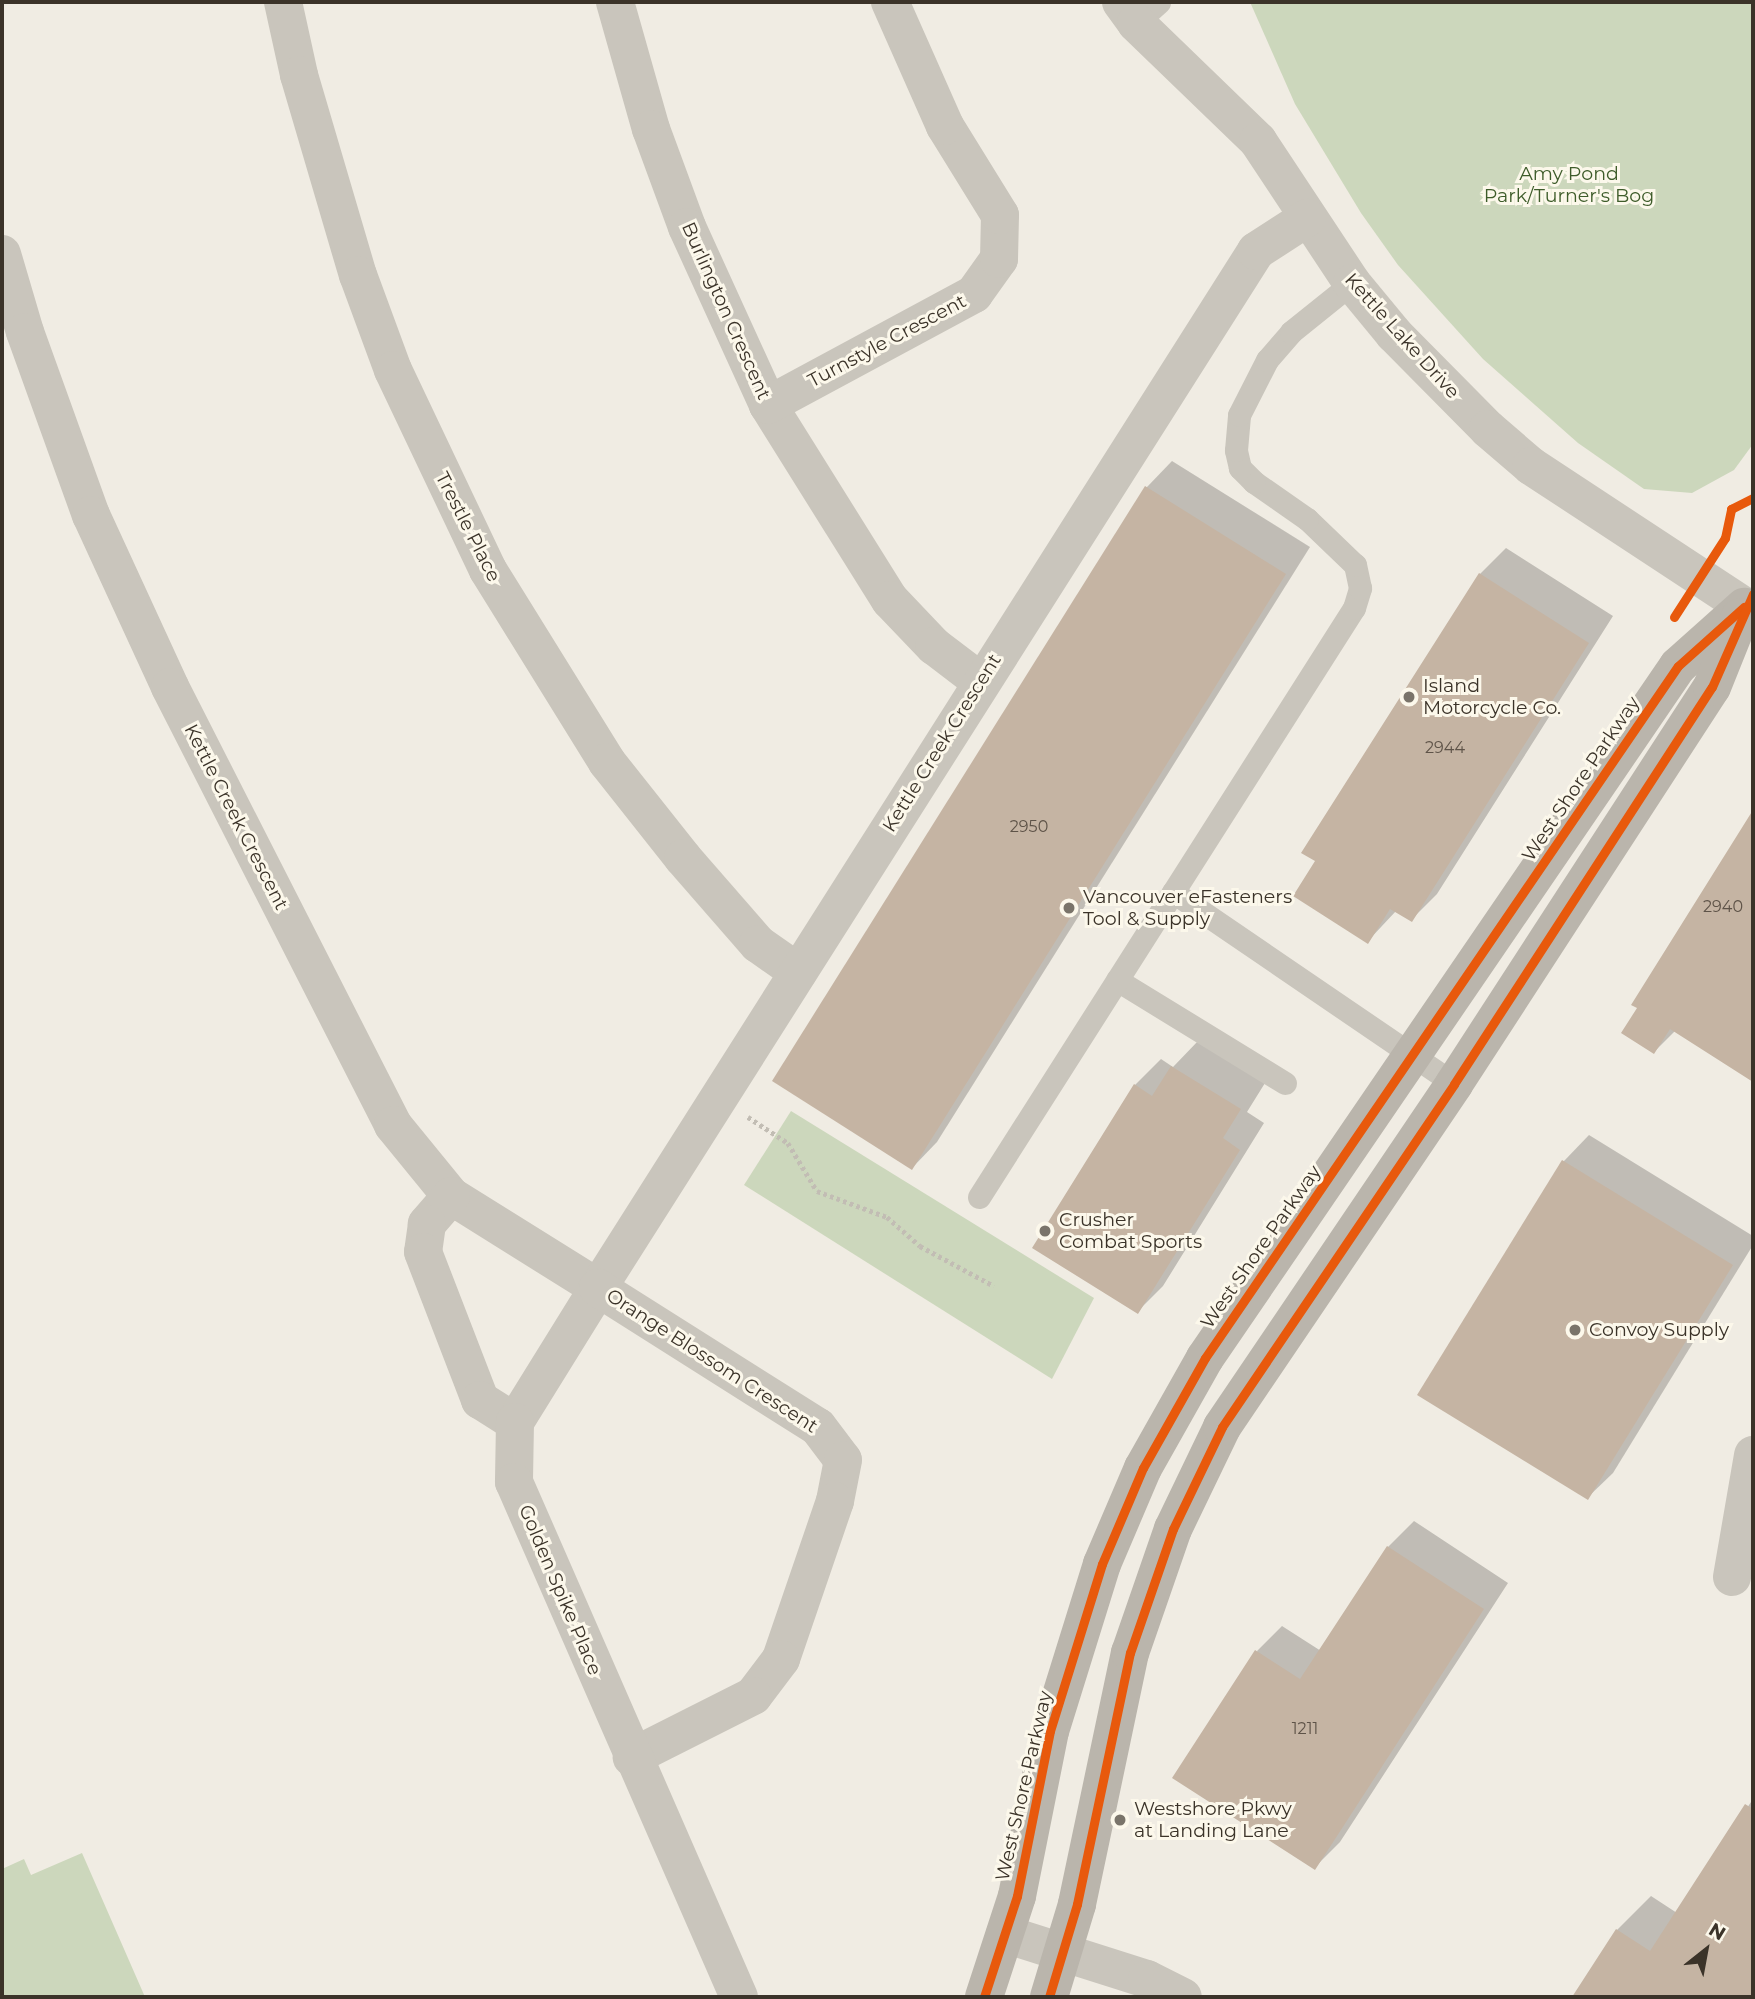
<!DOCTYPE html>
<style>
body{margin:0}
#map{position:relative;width:1755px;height:1999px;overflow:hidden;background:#f0ece3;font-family:Montserrat,sans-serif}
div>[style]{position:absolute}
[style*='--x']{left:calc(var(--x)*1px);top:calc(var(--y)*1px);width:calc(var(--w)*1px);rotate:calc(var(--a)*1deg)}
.green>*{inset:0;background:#ccd7bc}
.shadow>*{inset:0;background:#0003}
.building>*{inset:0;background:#c5b4a3}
.path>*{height:4.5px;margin-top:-2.25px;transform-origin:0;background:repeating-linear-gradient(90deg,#c2bdb4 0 3.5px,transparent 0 7px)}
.service>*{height:23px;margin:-11.5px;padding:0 11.5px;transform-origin:11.5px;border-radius:11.5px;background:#c9c5bc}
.minor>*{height:38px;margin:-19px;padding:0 19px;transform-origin:19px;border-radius:19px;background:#c9c5bc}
.secondary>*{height:38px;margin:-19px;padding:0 19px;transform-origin:19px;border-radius:19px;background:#bab5ac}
.cycleway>*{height:9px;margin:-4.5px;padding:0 4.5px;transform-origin:4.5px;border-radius:4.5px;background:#e8590c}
.dots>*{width:19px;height:19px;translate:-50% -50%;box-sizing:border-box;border:4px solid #fcf8eb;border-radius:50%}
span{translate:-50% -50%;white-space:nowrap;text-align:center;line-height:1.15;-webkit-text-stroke:6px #fcf8eb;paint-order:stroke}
.number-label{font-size:16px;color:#5e5348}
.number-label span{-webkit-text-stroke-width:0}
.park-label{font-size:19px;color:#3e5c2a}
.street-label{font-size:19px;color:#3b3329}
.poi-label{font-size:19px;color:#3b3329}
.left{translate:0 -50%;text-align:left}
.frame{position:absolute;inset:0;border:4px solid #3b3329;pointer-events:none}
.north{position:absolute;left:1671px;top:1915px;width:70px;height:70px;-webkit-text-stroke:5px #fcf8eb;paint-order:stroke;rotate:31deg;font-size:19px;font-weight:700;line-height:28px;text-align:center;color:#3b3329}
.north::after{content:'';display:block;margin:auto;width:24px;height:32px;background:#3b3329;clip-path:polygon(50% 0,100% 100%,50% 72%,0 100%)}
</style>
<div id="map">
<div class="green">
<div style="clip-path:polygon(1250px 2px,1753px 2px,1753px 444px,1734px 470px,1692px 493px,1644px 489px,1578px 443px,1483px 359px,1398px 265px,1361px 213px,1295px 104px)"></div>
<div style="clip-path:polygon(791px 1111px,1094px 1298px,1052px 1379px,744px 1185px)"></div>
<div style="clip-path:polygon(82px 1853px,145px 1997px,2px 1997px,2px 1869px,24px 1859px,31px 1875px)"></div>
</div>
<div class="shadow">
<div style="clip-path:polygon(1172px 461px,1310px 547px,937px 1142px,912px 1168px,774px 1081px,1147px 487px)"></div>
<div style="clip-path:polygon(1506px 548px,1613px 616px,1437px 894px,1411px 920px,1396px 911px,1367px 942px,1317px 861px,1480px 574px)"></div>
<div style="clip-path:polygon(1753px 813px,1753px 1080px,1675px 1031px,1654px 1052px,1639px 1008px,1633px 1004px)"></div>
<div style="clip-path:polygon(1198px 1041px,1265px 1083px,1247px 1112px,1264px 1123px,1163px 1286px,1138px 1311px,1135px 1085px,1161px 1059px,1173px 1067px)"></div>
<div style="clip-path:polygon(1589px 1135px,1753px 1236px,1753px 1245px,1613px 1473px,1587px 1498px,1419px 1394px,1564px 1161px)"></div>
<div style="clip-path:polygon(1414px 1521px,1508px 1583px,1340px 1842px,1314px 1868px,1257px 1651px,1282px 1626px,1321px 1651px,1388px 1547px)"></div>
<div style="clip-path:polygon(1753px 1799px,1753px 1997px,1574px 1997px,1617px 1930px,1651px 1896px,1677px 1913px)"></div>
</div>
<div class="building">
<div style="clip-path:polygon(1145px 486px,1286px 574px,912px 1170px,772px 1081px)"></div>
<div style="clip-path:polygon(1479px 573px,1589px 643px,1412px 922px,1390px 909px,1368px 944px,1293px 896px,1315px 861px,1301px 853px)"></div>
<div style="clip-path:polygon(1753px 810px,1753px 1082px,1670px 1029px,1654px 1054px,1621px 1033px,1637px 1008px,1631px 1005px)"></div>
<div style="clip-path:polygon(1171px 1066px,1241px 1109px,1223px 1138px,1240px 1150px,1138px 1314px,1032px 1248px,1134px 1084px,1152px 1096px)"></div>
<div style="clip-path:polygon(1562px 1160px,1733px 1265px,1588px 1500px,1417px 1395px)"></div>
<div style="clip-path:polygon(1387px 1546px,1484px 1609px,1315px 1870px,1172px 1778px,1255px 1650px,1300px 1679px)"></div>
<div style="clip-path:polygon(1745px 1804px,1753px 1809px,1753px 1997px,1572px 1997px,1616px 1929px,1650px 1951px)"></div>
</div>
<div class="path">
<div style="--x:748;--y:1117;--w:48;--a:33"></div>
<div style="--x:788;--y:1143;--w:56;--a:58.9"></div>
<div style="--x:817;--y:1191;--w:75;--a:20.4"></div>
<div style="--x:887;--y:1217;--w:44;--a:41.3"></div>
<div style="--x:920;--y:1246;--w:84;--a:28.4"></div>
</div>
<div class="service">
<div style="--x:1136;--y:23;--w:31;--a:-42"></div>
<div style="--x:1173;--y:892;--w:340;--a:34.3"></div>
<div style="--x:1117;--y:980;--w:197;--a:31.5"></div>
<div style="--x:979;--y:1197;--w:698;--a:-57.52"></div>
<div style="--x:1354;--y:608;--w:21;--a:-73"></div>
<div style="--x:1360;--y:588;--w:24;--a:-102"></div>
<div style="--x:1355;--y:565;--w:66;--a:-136.2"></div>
<div style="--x:1307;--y:519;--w:65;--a:-145.1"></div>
<div style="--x:1254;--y:482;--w:20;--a:-135"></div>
<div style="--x:1240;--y:468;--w:18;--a:-103"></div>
<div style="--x:1236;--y:450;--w:35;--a:-85"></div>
<div style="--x:1239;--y:415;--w:62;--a:-63"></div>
<div style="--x:1267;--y:360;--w:37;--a:-49"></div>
<div style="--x:1291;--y:332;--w:78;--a:-38.8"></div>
</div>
<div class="minor">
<div style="--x:283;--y:2;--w:75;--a:77.6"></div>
<div style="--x:299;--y:75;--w:209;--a:73.6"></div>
<div style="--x:358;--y:275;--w:101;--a:69.8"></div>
<div style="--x:393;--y:370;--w:221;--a:64.6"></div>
<div style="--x:488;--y:570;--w:226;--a:58.2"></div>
<div style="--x:607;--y:762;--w:122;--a:51.6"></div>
<div style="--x:683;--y:858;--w:114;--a:48.9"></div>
<div style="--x:758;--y:944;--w:49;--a:35"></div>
<div style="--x:615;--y:2;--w:132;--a:74.2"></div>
<div style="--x:651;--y:129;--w:104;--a:69.8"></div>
<div style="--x:687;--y:227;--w:196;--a:65.5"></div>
<div style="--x:768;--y:405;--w:230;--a:58"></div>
<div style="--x:890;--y:600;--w:64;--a:46.3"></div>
<div style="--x:934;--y:646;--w:58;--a:37.3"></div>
<div style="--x:1121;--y:2;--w:26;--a:54"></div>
<div style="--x:1136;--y:23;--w:170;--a:44"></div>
<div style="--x:1258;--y:141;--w:170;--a:56.5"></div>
<div style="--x:1352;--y:283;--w:66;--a:50.5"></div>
<div style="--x:1394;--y:334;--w:134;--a:45.3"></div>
<div style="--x:1488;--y:429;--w:57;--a:40.7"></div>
<div style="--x:1531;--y:466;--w:266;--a:33.3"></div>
<div style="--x:2;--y:254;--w:81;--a:73.6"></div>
<div style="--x:25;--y:332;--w:195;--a:70.2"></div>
<div style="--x:91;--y:515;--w:189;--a:65.3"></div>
<div style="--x:170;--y:687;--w:492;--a:63"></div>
<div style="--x:393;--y:1125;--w:92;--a:50.8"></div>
<div style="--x:451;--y:1196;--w:173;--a:32"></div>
<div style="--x:598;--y:1288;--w:1228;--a:-57.6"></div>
<div style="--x:1256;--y:251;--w:61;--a:-32.9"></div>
<div style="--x:768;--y:405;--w:234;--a:-28.3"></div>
<div style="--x:974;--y:294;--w:43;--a:-54.5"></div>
<div style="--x:999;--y:259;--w:44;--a:-88.7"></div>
<div style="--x:1000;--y:215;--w:105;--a:-121.7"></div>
<div style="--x:945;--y:126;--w:136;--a:-113.9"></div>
<div style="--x:451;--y:1196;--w:37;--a:131"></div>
<div style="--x:427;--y:1224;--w:28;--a:98"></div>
<div style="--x:423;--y:1252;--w:159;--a:68.9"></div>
<div style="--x:480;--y:1400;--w:41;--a:32.2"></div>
<div style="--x:515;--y:1422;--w:158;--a:-58.2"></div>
<div style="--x:598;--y:1288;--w:260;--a:32.3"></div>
<div style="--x:818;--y:1427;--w:41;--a:52.9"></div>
<div style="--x:843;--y:1460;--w:42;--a:101"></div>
<div style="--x:835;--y:1501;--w:167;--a:108.9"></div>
<div style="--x:781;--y:1659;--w:46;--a:127.1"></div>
<div style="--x:753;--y:1696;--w:136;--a:153.2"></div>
<div style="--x:515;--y:1422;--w:60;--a:91"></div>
<div style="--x:514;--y:1482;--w:562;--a:66.4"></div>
<div style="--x:1732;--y:1577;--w:124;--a:-80.2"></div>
<div style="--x:1005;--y:1934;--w:149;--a:17.6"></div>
<div style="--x:1147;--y:1979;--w:40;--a:26.6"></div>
</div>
<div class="secondary">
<div style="--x:984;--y:1997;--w:106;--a:-71.9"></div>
<div style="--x:1017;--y:1896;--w:168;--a:-78.7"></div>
<div style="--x:1050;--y:1731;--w:175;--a:-72.7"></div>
<div style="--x:1102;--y:1564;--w:104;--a:-66.9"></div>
<div style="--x:1143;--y:1468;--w:126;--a:-60.6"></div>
<div style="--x:1205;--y:1358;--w:838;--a:-55.65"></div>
<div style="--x:1678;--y:666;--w:89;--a:-41.8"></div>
<div style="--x:1049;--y:1997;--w:97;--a:-73.2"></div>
<div style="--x:1077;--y:1904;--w:257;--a:-78.1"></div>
<div style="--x:1130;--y:1653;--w:131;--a:-70.9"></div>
<div style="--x:1173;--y:1529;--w:113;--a:-64.3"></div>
<div style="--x:1222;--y:1427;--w:414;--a:-55.9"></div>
<div style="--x:1454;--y:1084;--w:473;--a:-57"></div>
<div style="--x:1712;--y:687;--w:75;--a:-68.2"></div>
</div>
<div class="cycleway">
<div style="--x:1674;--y:617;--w:94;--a:-57.2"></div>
<div style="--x:1725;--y:538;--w:30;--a:-78"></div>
<div style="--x:1731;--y:509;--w:25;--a:-27"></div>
<div style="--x:984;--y:1997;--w:106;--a:-71.9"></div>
<div style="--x:1017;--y:1896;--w:168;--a:-78.7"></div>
<div style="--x:1050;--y:1731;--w:175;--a:-72.7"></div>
<div style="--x:1102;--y:1564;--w:104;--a:-66.9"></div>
<div style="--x:1143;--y:1468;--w:126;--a:-60.6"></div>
<div style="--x:1205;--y:1358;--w:838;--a:-55.65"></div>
<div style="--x:1678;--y:666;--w:89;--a:-41.8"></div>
<div style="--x:1049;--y:1997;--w:97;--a:-73.2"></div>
<div style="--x:1077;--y:1904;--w:257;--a:-78.1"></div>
<div style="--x:1130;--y:1653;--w:131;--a:-70.9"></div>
<div style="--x:1173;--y:1529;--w:113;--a:-64.3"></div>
<div style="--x:1222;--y:1427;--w:414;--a:-55.9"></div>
<div style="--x:1454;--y:1084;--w:473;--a:-57"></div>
<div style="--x:1712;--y:687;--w:102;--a:-66.2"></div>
</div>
<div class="dots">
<div style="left:1409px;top:697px;background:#7a746a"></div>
<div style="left:1069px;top:908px;background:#7a746a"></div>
<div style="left:1045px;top:1231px;background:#7a746a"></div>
<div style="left:1575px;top:1330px;background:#7a746a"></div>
<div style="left:1120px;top:1820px;background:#7a746a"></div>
</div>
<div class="number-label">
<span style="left:1445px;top:748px">2944</span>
<span style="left:1029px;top:827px">2950</span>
<span style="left:1723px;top:907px">2940</span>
<span style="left:1305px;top:1729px">1211</span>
</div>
<div class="park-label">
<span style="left:1569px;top:185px">Amy Pond<br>Park/Turner's Bog</span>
</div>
<div class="street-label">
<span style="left:726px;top:311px;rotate:66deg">Burlington Crescent</span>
<span style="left:1402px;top:336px;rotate:48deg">Kettle Lake Drive</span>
<span style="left:887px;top:341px;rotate:-28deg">Turnstyle Crescent</span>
<span style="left:468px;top:527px;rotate:63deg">Trestle Place</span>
<span style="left:942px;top:743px;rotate:-58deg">Kettle Creek Crescent</span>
<span style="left:1581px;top:779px;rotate:-56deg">West Shore Parkway</span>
<span style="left:236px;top:817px;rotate:63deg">Kettle Creek Crescent</span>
<span style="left:1261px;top:1247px;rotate:-55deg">West Shore Parkway</span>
<span style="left:712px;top:1361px;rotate:33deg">Orange Blossom Crescent</span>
<span style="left:560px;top:1590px;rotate:67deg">Golden Spike Place</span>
<span style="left:1024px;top:1786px;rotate:-77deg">West Shore Parkway</span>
</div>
<div class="poi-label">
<span class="left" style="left:1423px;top:697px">Island<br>Motorcycle Co.</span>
<span class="left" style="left:1083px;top:908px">Vancouver eFasteners<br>Tool &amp; Supply</span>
<span class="left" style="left:1059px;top:1231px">Crusher<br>Combat Sports</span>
<span class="left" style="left:1589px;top:1330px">Convoy Supply</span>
<span class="left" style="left:1134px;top:1820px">Westshore Pkwy<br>at Landing Lane</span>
</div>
<div class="frame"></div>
<div class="north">N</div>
</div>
